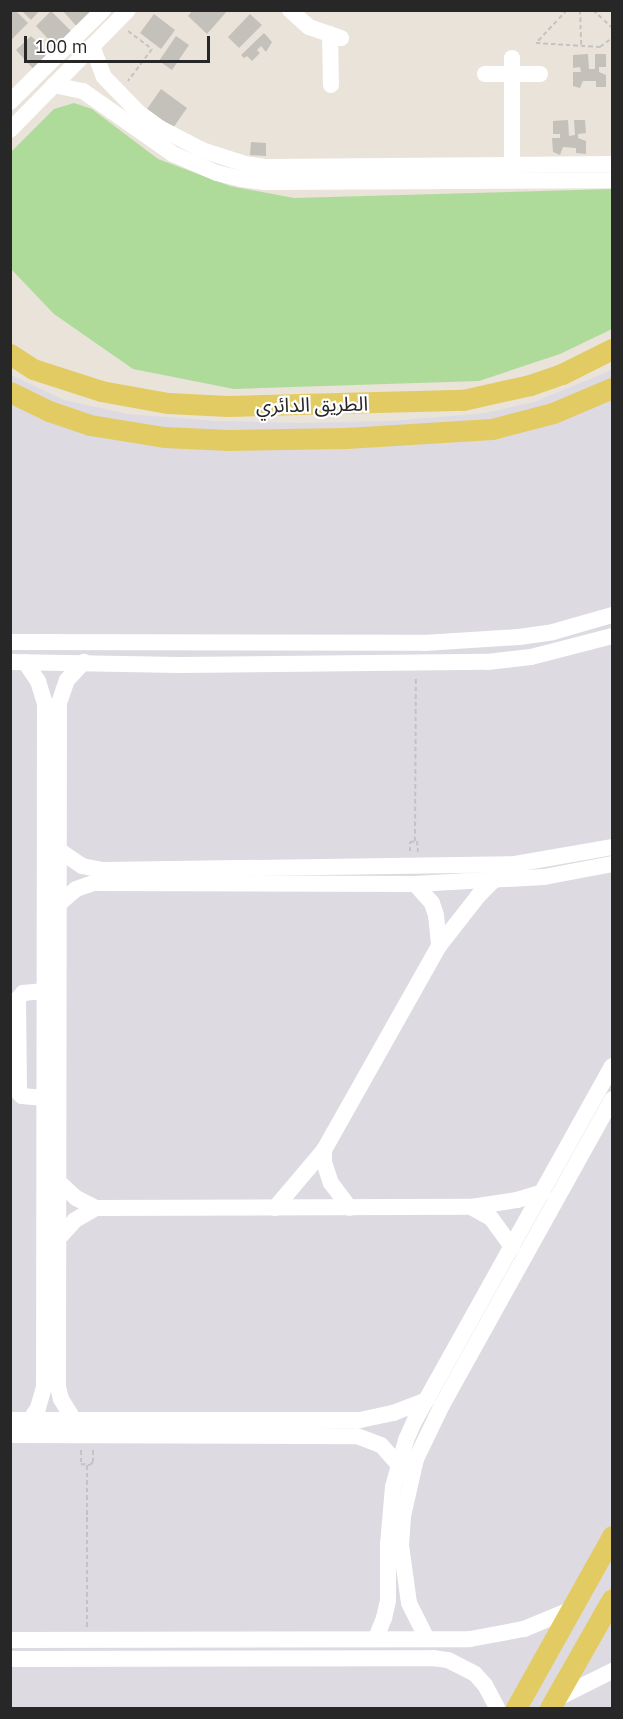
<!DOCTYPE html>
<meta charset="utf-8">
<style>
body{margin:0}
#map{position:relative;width:623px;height:1719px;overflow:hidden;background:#e9e3da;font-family:"IBM Plex Sans","Noto Sans Arabic",sans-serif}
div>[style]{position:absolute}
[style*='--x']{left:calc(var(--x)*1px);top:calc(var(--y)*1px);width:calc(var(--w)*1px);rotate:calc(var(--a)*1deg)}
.industrial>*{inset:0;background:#dddae1}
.green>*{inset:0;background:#aedb9a}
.building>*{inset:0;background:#c4c0ba}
.path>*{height:2px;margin-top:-1px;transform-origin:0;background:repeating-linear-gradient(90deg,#c3c3c3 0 4.5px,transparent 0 7.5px)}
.minor>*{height:16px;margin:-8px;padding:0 8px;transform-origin:8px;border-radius:8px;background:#fff}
.major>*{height:21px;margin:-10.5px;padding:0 10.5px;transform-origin:10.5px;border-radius:10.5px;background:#e3cb64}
span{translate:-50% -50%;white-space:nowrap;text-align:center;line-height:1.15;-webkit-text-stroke:4.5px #fff;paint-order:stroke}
.street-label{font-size:20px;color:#272727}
.frame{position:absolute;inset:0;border:12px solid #272727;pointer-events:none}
.scale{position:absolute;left:24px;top:36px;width:186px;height:27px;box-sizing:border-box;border:3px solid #272727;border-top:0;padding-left:8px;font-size:18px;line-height:21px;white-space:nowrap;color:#272727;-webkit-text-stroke:4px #fff;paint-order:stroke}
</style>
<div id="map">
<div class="industrial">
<div style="clip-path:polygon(612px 370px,612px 1708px,11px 1708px,11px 375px,64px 400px,127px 414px,215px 421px,300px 423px,393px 421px,485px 413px,534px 402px)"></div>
</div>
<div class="green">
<div style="clip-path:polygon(74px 103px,92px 109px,158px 159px,230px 186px,294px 198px,612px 189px,612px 329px,560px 354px,479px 381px,234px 389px,133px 369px,54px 314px,11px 269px,11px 152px,54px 109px)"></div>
</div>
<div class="building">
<div style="clip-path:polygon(10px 10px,15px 10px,28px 23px,10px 41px)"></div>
<div style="clip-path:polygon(21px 10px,40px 10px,31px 20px)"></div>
<div style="clip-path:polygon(62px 10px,92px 10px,80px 30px)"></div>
<div style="clip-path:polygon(193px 10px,228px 10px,207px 34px,188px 16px)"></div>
<div style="clip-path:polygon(51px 11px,73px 33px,58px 49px,36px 26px)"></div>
<div style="clip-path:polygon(154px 14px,175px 30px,161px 49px,140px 33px)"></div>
<div style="clip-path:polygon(250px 14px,262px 25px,239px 48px,228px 37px)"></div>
<div style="clip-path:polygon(264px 33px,272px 42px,266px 52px,261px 46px,257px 50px,260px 53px,252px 61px,247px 56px,244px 58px,241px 55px)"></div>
<div style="clip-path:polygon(31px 36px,53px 57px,37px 73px,16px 50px)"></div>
<div style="clip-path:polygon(176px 36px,189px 45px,172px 70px,159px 61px)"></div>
<div style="clip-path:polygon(588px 54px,589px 69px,595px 69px,595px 54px,606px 54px,606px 67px,599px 67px,599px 72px,606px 75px,606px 87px,596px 87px,596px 81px,583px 81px,580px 88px,573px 86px,573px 72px,581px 72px,580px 67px,573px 68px,573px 55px)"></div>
<div style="clip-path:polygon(161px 89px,187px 108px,173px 128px,147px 109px)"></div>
<div style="clip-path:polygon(568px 120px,569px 136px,575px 135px,574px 120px,585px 120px,586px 133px,578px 134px,578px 138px,586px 141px,586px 154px,576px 153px,576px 148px,563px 147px,560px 155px,553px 152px,552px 138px,560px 138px,560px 134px,553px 134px,553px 121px)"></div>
<div style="clip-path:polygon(251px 142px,266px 143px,266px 156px,250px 155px)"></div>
</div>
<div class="path">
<div style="--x:567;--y:10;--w:45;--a:133.2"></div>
<div style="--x:536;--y:43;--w:64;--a:3.6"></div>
<div style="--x:600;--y:47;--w:15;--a:-37"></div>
<div style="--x:580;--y:10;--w:36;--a:88"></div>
<div style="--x:593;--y:10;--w:26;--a:43"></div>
<div style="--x:612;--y:10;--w:2;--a:90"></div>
<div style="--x:128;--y:31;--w:30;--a:37"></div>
<div style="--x:152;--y:49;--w:40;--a:127"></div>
<div style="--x:415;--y:841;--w:165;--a:-89.7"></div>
<div style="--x:410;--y:851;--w:9;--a:-90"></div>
<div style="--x:410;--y:842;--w:7;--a:-8"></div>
<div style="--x:417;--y:841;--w:11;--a:85"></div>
<div style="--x:81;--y:1450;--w:14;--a:90"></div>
<div style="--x:81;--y:1464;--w:9;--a:6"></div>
<div style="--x:90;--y:1465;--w:4;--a:-45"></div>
<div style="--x:93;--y:1462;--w:12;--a:-90"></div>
<div style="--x:87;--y:1465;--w:162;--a:90"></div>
</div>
<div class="minor">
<div style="--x:290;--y:10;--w:25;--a:42"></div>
<div style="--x:309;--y:27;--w:34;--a:19"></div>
<div style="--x:330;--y:34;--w:51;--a:88.9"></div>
<div style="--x:92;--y:46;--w:33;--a:69"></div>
<div style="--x:104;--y:77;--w:50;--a:45.8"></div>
<div style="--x:139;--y:113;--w:26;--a:36"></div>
<div style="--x:160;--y:128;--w:47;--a:27.6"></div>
<div style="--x:202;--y:150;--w:45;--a:18"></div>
<div style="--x:245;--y:164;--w:22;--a:8"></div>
<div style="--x:267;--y:167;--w:345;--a:-0.5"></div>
<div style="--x:512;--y:58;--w:107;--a:90"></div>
<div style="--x:485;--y:74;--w:55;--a:0"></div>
<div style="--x:54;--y:85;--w:30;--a:12"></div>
<div style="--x:83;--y:91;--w:110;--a:35"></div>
<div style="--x:173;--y:154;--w:48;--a:23.4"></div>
<div style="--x:217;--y:173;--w:25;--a:14"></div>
<div style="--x:241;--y:179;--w:24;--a:7"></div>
<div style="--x:265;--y:182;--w:347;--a:-0.3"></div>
<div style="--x:10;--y:102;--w:131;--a:-44.7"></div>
<div style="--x:10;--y:130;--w:168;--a:-45.5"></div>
<div style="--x:10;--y:642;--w:414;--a:0.1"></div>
<div style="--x:424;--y:643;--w:95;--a:-3.6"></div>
<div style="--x:519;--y:637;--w:34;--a:-8"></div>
<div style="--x:553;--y:632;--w:61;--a:-16.1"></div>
<div style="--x:10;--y:662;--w:169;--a:1"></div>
<div style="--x:179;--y:665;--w:308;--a:-0.6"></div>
<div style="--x:487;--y:662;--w:44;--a:-6.5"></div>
<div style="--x:531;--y:657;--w:84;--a:-14.5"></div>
<div style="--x:25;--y:662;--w:23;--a:56"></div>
<div style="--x:38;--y:681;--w:24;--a:73"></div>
<div style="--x:45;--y:704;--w:683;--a:90.08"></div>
<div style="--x:44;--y:1387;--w:22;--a:106"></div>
<div style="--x:38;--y:1408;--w:14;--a:124"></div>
<div style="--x:60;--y:851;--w:27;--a:34"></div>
<div style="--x:82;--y:866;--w:21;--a:11"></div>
<div style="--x:103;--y:870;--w:412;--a:-0.8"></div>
<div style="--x:515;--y:864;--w:98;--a:-9.9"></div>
<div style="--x:415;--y:884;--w:25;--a:48"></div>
<div style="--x:432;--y:903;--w:13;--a:72"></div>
<div style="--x:436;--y:915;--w:31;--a:84"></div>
<div style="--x:60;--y:903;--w:21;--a:-41"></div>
<div style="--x:76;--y:889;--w:18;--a:-19"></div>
<div style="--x:93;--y:883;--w:322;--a:0.2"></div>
<div style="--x:415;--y:884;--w:129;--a:-3.1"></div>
<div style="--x:544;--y:877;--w:69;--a:-10.8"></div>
<div style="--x:44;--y:1098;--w:22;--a:-175"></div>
<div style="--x:22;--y:1096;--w:4;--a:-135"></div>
<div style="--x:19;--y:1093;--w:94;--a:-90.6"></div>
<div style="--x:18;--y:999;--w:8;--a:-50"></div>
<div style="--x:23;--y:993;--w:22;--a:-5"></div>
<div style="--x:324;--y:1150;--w:12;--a:90"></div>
<div style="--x:324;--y:1162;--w:22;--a:72"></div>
<div style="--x:331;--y:1183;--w:31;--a:53"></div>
<div style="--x:60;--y:1183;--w:22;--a:43"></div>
<div style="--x:76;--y:1198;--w:22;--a:27"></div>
<div style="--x:96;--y:1208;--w:375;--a:-0.2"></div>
<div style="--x:471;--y:1207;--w:47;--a:-8.7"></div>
<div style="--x:517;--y:1200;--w:27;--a:-17"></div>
<div style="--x:471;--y:1207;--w:23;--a:29"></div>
<div style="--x:491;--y:1218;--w:36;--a:54"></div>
<div style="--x:275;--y:1208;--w:76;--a:-49.8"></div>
<div style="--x:324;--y:1150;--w:234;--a:-60.6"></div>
<div style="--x:439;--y:946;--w:63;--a:-52"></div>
<div style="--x:478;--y:896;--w:21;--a:-45"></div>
<div style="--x:59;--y:1238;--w:24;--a:-48"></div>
<div style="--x:75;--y:1220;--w:24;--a:-30"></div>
<div style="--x:10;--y:1420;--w:350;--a:0"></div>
<div style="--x:360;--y:1420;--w:34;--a:-12"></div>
<div style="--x:393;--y:1413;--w:36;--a:-21"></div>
<div style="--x:74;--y:1420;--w:25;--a:-122"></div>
<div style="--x:61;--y:1399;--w:12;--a:-104"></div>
<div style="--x:58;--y:1387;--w:684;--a:-89.92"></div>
<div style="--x:59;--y:703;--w:24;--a:-71"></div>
<div style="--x:67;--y:680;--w:25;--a:-47"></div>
<div style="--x:10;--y:1435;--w:347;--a:0.2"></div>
<div style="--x:357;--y:1436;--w:26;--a:21"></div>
<div style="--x:381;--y:1445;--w:27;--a:48"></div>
<div style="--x:376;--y:1638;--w:22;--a:-68"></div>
<div style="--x:384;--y:1618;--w:18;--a:-77"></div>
<div style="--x:388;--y:1600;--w:55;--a:-90"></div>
<div style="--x:388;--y:1545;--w:58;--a:-85.1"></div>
<div style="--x:393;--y:1487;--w:49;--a:-74.5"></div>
<div style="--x:406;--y:1440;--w:22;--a:-66"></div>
<div style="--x:415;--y:1420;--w:405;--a:-60.9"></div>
<div style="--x:427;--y:1639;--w:40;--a:-116.6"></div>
<div style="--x:409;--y:1603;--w:59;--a:-97.9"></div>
<div style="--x:401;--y:1545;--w:29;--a:-86"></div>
<div style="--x:403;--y:1516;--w:58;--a:-77.2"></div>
<div style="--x:416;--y:1459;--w:60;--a:-64.3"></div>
<div style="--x:442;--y:1405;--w:350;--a:-60.9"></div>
<div style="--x:10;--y:1640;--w:460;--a:-0.1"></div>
<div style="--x:470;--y:1639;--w:55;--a:-10.5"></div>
<div style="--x:524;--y:1629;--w:52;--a:-22.6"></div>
<div style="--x:10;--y:1659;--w:423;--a:-0.1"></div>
<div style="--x:433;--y:1658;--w:15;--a:8"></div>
<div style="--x:448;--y:1660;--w:30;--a:27"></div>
<div style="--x:475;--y:1674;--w:15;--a:48"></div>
<div style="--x:485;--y:1685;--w:26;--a:62"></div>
<div style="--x:556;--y:1699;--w:63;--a:-26.6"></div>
</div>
<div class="major">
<div style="--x:10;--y:354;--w:27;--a:33"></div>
<div style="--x:33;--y:369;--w:71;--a:17.9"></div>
<div style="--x:101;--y:391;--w:68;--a:10.2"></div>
<div style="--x:168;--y:403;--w:60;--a:2.9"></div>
<div style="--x:228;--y:406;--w:235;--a:-1.5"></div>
<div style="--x:463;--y:400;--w:69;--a:-12.6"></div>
<div style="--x:530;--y:385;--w:34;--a:-19"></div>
<div style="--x:562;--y:374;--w:56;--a:-26.6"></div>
<div style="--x:10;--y:392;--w:43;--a:26"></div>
<div style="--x:49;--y:411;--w:43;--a:18.9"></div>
<div style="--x:90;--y:425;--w:75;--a:9.2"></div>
<div style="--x:164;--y:437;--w:65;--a:2.6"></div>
<div style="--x:229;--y:440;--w:117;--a:-1"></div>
<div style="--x:346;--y:438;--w:146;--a:-3.5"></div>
<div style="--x:492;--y:429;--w:63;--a:-14.7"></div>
<div style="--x:553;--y:413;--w:64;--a:-23"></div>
<div style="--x:516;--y:1708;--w:197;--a:-60.8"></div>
<div style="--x:550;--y:1708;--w:125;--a:-60.4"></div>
</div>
<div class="street-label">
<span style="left:312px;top:404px;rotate:-1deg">الطريق الدائري</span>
</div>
<div class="frame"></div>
<div class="scale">100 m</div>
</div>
